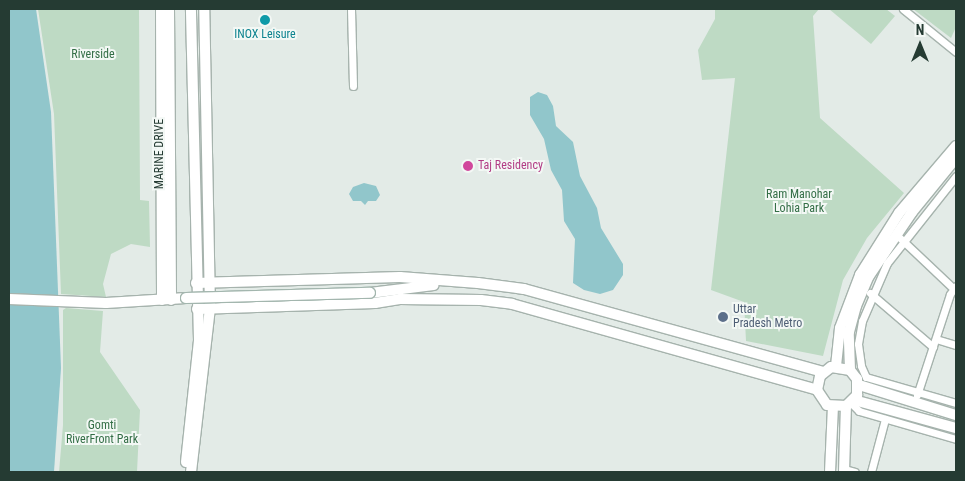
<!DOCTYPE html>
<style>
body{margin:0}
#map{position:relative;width:965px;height:481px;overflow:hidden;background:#e3ebe7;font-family:"Roboto Condensed",sans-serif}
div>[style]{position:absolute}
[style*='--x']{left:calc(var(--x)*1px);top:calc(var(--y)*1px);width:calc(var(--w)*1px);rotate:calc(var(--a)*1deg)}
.green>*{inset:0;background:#bedac4}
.water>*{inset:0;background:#91c6cb}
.roads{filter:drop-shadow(1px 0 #a6b3ad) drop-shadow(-1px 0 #a6b3ad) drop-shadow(0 1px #a6b3ad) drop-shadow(0 -1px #a6b3ad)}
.street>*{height:7px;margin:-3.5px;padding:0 3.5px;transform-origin:3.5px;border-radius:3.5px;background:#fff}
.secondary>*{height:10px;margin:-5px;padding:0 5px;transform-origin:5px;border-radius:5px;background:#fff}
.bridges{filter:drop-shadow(1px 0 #a3b6ae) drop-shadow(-1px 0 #a3b6ae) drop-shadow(0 1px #a3b6ae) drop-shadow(0 -1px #a3b6ae)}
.secondary-bridge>*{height:10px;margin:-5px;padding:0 5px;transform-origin:5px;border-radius:5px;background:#fff}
.dots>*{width:14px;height:14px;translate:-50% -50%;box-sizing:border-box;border:2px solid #f3f8f5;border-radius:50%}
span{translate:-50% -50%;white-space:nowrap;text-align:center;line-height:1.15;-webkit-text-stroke:4px #f3f8f5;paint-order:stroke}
.culture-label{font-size:12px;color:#0d838f}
.park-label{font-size:12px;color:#336e46}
.street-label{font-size:12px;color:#253b33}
.hotel-label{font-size:12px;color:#b23c85}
.left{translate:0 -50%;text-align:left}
.service-label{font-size:12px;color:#4e5e75}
.frame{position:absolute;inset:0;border:10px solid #253b33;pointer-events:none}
.north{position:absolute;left:895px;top:20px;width:50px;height:50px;-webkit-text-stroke:4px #f3f8f5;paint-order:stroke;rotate:0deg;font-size:14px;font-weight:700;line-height:20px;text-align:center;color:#253b33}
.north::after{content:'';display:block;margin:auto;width:18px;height:22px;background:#253b33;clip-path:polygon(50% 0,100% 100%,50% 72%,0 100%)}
</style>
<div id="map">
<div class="green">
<div style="clip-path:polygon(38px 9px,139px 9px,140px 200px,149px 201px,150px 247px,131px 244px,111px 254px,103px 284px,106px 297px,61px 294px,54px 114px)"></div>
<div style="clip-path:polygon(715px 9px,819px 9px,813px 16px,820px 118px,904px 193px,867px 238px,843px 280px,823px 356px,746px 341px,744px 302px,711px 290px,735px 78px,702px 80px,698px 50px,715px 19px)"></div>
<div style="clip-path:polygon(829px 9px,886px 9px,895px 16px,871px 44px)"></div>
<div style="clip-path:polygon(913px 9px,956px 9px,956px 27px,951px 38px)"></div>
<div style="clip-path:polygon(66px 308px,103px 311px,100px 352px,140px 410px,137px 472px,59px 472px,63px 425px,63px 310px)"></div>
</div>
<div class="water">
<div style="clip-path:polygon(9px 9px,36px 9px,51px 112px,61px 368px,54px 472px,9px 472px)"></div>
<div style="clip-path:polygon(538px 92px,547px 95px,553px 106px,556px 126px,573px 142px,580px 176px,597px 208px,601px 228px,623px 264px,623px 275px,613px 290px,600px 294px,584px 290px,573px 283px,575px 239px,564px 221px,562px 190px,551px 170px,544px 139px,530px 115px,530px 97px)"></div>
<div style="clip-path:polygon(364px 183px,376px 186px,380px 195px,376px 201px,368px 201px,365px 205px,361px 201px,353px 201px,349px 194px,353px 187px)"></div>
</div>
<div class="roads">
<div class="street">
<div style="--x:351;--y:9;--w:77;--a:88.5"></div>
<div style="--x:903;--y:9;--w:68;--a:39.1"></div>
<div style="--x:956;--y:176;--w:111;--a:128.4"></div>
<div style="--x:887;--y:263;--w:63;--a:113.3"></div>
<div style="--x:862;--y:321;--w:23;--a:100"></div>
<div style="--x:858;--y:344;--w:22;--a:82"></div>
<div style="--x:861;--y:366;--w:12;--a:66"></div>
<div style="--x:866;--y:377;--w:94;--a:16.1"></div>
<div style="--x:900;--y:238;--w:74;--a:43.4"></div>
<div style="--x:870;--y:293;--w:83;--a:40.6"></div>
<div style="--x:936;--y:339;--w:21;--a:17"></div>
<div style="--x:917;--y:395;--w:106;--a:-71.9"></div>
<div style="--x:950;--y:294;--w:10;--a:-53"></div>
<div style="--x:851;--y:403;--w:11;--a:45"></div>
<div style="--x:859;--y:411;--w:101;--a:16.1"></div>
<div style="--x:844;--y:469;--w:11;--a:15"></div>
<div style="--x:871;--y:472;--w:55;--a:-75.2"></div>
</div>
<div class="secondary">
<div style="--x:161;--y:9;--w:291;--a:89.8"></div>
<div style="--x:169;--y:9;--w:291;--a:89.6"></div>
<div style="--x:196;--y:283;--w:204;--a:-1.7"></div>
<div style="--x:400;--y:277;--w:78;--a:4.4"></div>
<div style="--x:478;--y:283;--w:46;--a:7.4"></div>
<div style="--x:524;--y:289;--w:310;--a:15.5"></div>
<div style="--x:370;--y:293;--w:64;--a:-7.1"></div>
<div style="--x:9;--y:299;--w:97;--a:2.4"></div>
<div style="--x:106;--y:303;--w:80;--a:-3.6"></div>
<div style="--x:197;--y:309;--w:178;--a:-1.9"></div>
<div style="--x:375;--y:303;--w:25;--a:-9"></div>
<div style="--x:400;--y:299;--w:81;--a:0.7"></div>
<div style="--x:481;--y:300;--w:31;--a:7"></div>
<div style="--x:512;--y:304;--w:317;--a:15.7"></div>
<div style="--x:836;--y:366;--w:38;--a:-84"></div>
<div style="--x:840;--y:328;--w:57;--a:-69.3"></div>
<div style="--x:860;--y:275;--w:73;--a:-57.8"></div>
<div style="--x:899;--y:213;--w:88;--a:-49.6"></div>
<div style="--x:850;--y:370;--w:19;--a:-171"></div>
<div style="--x:831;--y:367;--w:14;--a:141"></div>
<div style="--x:820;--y:376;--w:14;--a:102"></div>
<div style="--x:817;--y:390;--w:18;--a:56"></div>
<div style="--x:827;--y:405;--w:19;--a:3"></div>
<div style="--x:846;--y:406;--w:16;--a:-45"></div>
<div style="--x:857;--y:395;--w:16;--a:-90"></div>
<div style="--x:857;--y:379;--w:11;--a:-128"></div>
<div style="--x:850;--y:370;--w:38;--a:-92"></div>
<div style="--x:849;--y:332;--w:27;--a:-75"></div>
<div style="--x:856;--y:306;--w:33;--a:-67"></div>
<div style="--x:869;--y:276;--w:77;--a:-56.1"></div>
<div style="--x:912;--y:212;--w:70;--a:-50.8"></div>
<div style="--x:859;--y:385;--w:102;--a:17.2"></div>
<div style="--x:854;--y:400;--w:106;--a:15.4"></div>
<div style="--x:186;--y:462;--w:123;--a:-83.9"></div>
<div style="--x:199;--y:340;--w:331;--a:-91.4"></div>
<div style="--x:191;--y:472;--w:165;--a:-83.4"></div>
<div style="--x:210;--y:308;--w:299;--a:-91.1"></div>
<div style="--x:830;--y:472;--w:65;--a:-87.4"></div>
<div style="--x:844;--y:472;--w:66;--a:-88.3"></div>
</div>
</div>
<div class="bridges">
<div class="secondary-bridge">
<div style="--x:186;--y:298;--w:184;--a:-1.6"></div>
</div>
</div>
<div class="dots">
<div style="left:265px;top:20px;background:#0f9aa8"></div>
<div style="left:468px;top:166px;background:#d1479c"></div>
<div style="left:723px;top:317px;background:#5c6f8a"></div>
</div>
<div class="culture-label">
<span style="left:265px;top:35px">INOX Leisure</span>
</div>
<div class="park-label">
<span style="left:93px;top:55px">Riverside</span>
<span style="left:799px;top:202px">Ram Manohar<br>Lohia Park</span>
<span style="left:102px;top:433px">Gomti<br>RiverFront Park</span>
</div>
<div class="street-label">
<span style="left:160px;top:154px;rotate:-90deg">MARINE DRIVE</span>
</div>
<div class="hotel-label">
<span class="left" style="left:478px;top:166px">Taj Residency</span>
</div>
<div class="service-label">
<span class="left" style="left:733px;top:317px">Uttar<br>Pradesh Metro</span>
</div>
<div class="frame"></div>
<div class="north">N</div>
</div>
